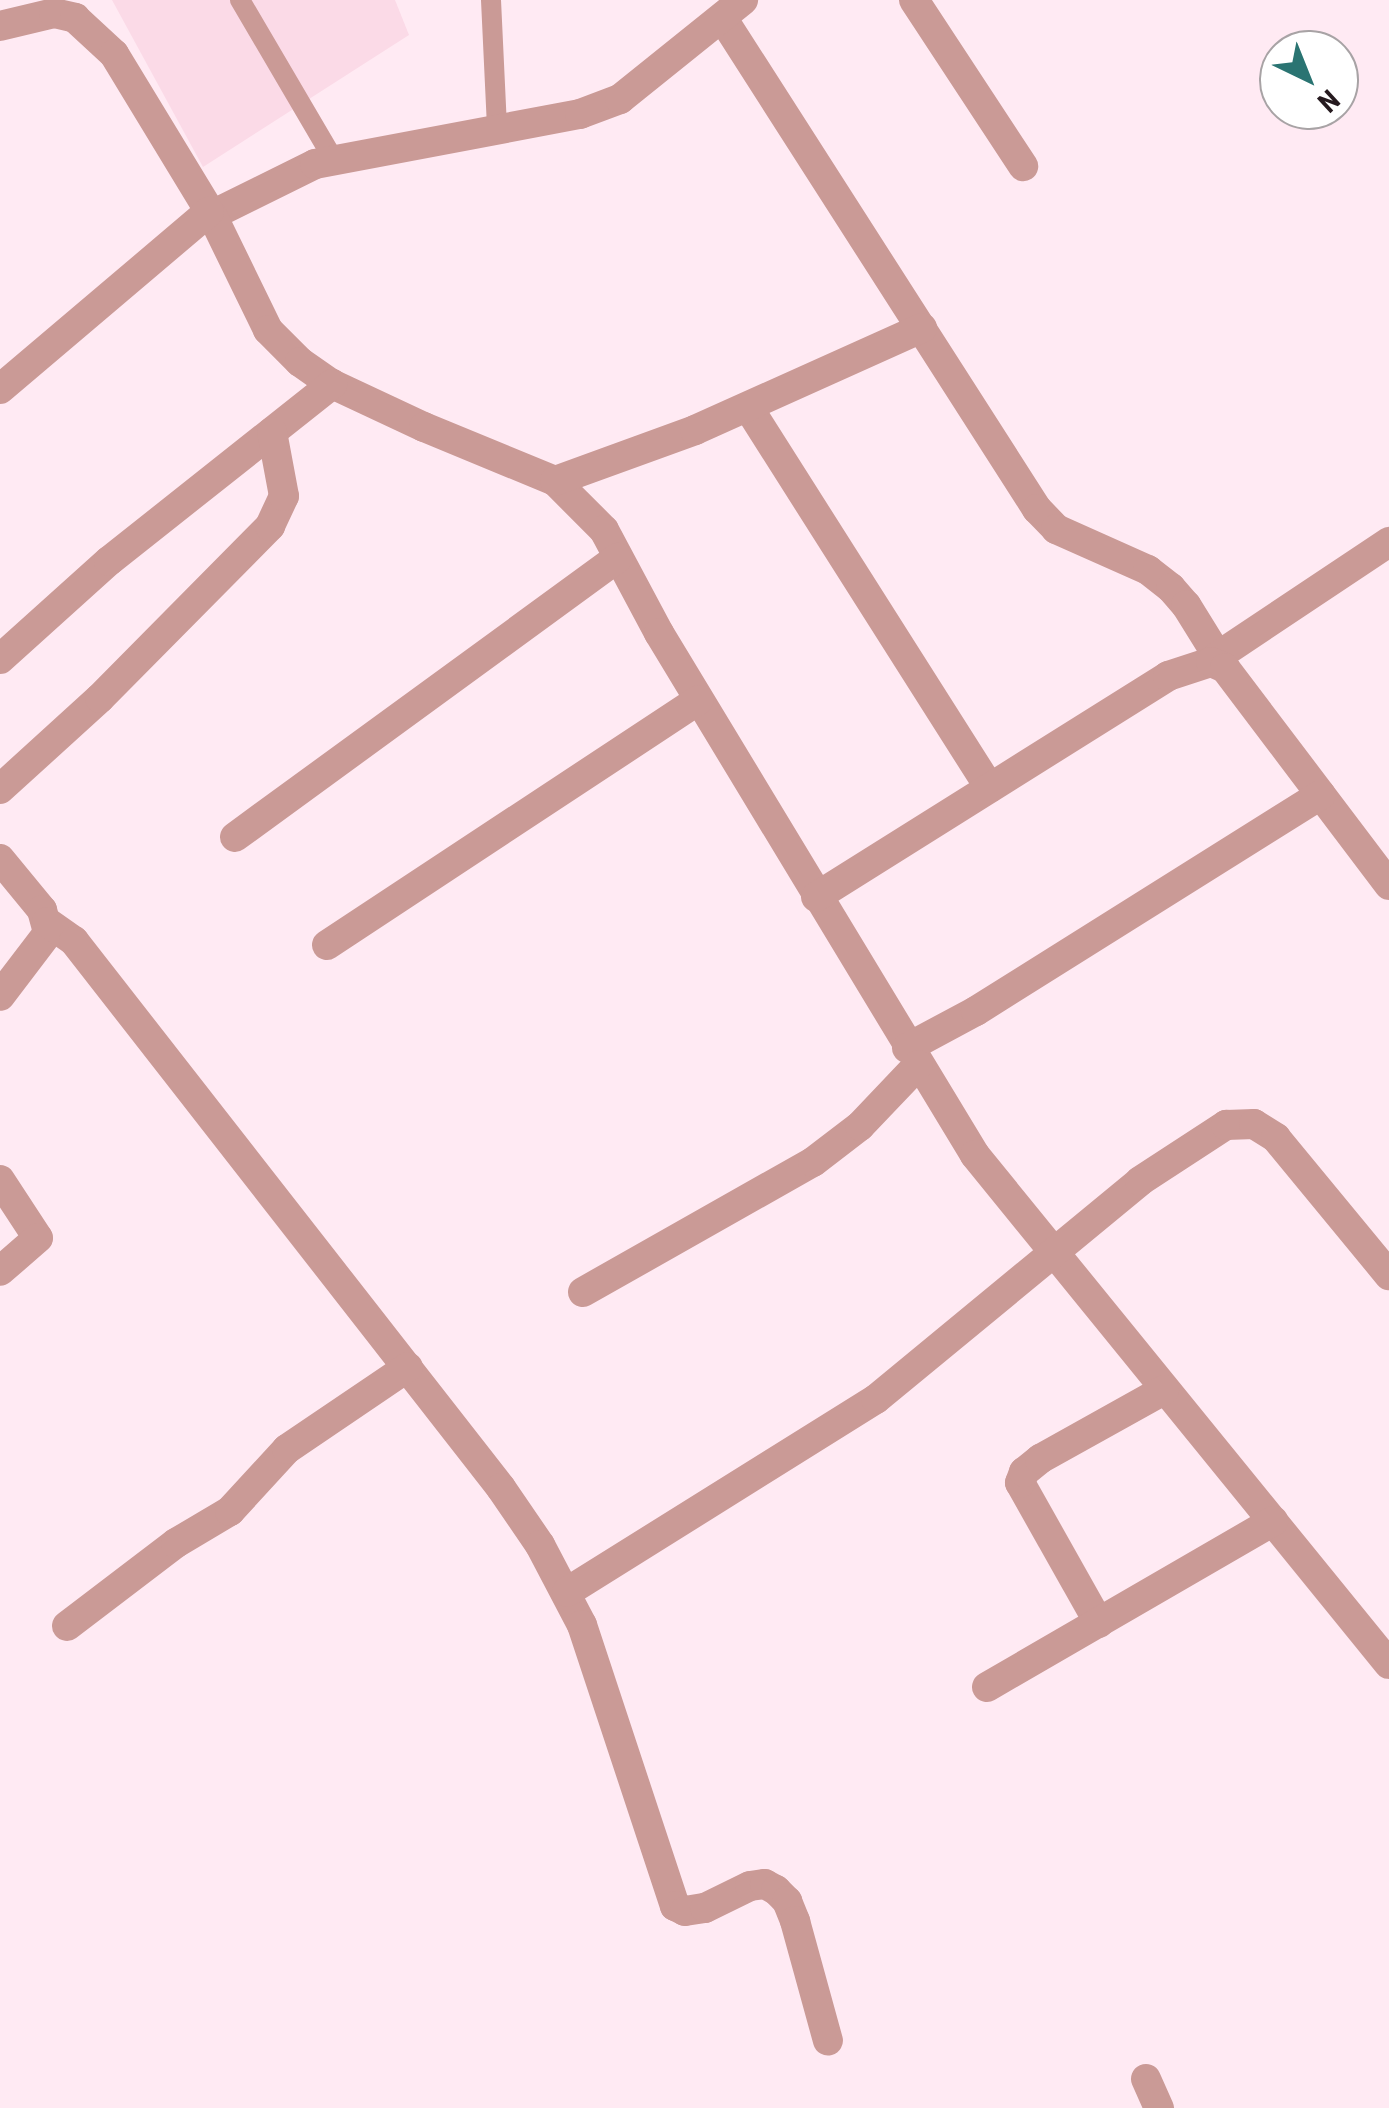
<!DOCTYPE html>
<style>
body{margin:0}
#map{position:relative;width:1389px;height:2108px;overflow:hidden;background:#ffeaf3;font-family:"Roboto Condensed",sans-serif}
div>[style]{position:absolute}
[style*='--x']{left:calc(var(--x)*1px);top:calc(var(--y)*1px);width:calc(var(--w)*1px);rotate:calc(var(--a)*1deg)}
.built>*{inset:0;background:#fbdae7}
.lane>*{height:20px;margin:-10px;padding:0 10px;transform-origin:10px;border-radius:10px;background:#ca9a96}
.street>*{height:30px;margin:-15px;padding:0 15px;transform-origin:15px;border-radius:15px;background:#ca9a96}
span{translate:-50% -50%;white-space:nowrap;text-align:center;line-height:1.15;-webkit-text-stroke:8px #fff;paint-order:stroke}
.north{position:absolute;left:1259px;top:30px;width:100px;height:100px;box-sizing:border-box;background:#fff;border:2px solid #a8a3a5;border-radius:50%;rotate:137deg;font-size:28px;font-weight:700;line-height:40px;text-align:center;color:#261a1f}
.north::after{content:'';display:block;margin:auto;width:35px;height:45px;background:#2a7472;clip-path:polygon(50% 0,100% 100%,50% 72%,0 100%)}
</style>
<div id="map">
<div class="built">
<div style="clip-path:polygon(112px 0,395px 0,409px 35px,203px 167px)"></div>
</div>
<div class="lane">
<div style="--x:240;--y:0;--w:186;--a:59.6"></div>
<div style="--x:491;--y:0;--w:128;--a:87.3"></div>
</div>
<div class="street">
<div style="--x:914;--y:0;--w:199;--a:56.7"></div>
<div style="--x:723;--y:19;--w:582;--a:57.35"></div>
<div style="--x:1037;--y:509;--w:28;--a:46"></div>
<div style="--x:1056;--y:529;--w:101;--a:24"></div>
<div style="--x:1148;--y:570;--w:29;--a:38"></div>
<div style="--x:1171;--y:588;--w:23;--a:49"></div>
<div style="--x:1186;--y:605;--w:74;--a:58.2"></div>
<div style="--x:0;--y:26;--w:56;--a:-13.5"></div>
<div style="--x:54;--y:13;--w:22;--a:13"></div>
<div style="--x:75;--y:18;--w:53;--a:42.7"></div>
<div style="--x:114;--y:54;--w:188;--a:58.7"></div>
<div style="--x:212;--y:215;--w:115;--a:-26.3"></div>
<div style="--x:315;--y:164;--w:270;--a:-10.7"></div>
<div style="--x:580;--y:114;--w:43;--a:-20.6"></div>
<div style="--x:620;--y:99;--w:158;--a:-38.8"></div>
<div style="--x:212;--y:215;--w:128;--a:64"></div>
<div style="--x:268;--y:330;--w:45;--a:45"></div>
<div style="--x:300;--y:362;--w:39;--a:35"></div>
<div style="--x:332;--y:384;--w:102;--a:25.1"></div>
<div style="--x:424;--y:427;--w:142;--a:22.4"></div>
<div style="--x:555;--y:481;--w:69;--a:45"></div>
<div style="--x:604;--y:530;--w:117;--a:61.9"></div>
<div style="--x:659;--y:633;--w:610;--a:58.81"></div>
<div style="--x:975;--y:1155;--w:656;--a:50.88"></div>
<div style="--x:0;--y:389;--w:274;--a:-40.3"></div>
<div style="--x:748;--y:407;--w:451;--a:57.6"></div>
<div style="--x:555;--y:481;--w:149;--a:-20"></div>
<div style="--x:695;--y:430;--w:249;--a:-24.2"></div>
<div style="--x:1218;--y:656;--w:206;--a:-33.7"></div>
<div style="--x:0;--y:659;--w:147;--a:-42"></div>
<div style="--x:109;--y:561;--w:285;--a:-38.4"></div>
<div style="--x:0;--y:789;--w:135;--a:-42.3"></div>
<div style="--x:100;--y:698;--w:242;--a:-45.3"></div>
<div style="--x:270;--y:526;--w:33;--a:-65"></div>
<div style="--x:284;--y:496;--w:65;--a:-100.6"></div>
<div style="--x:235;--y:837;--w:474;--a:-36.1"></div>
<div style="--x:0;--y:859;--w:66;--a:50.5"></div>
<div style="--x:42;--y:910;--w:24;--a:75"></div>
<div style="--x:48;--y:933;--w:79;--a:127.3"></div>
<div style="--x:816;--y:897;--w:416;--a:-32.1"></div>
<div style="--x:1168;--y:676;--w:45;--a:-18"></div>
<div style="--x:1211;--y:662;--w:15;--a:23"></div>
<div style="--x:1225;--y:668;--w:272;--a:52.9"></div>
<div style="--x:47;--y:922;--w:33;--a:35"></div>
<div style="--x:74;--y:941;--w:694;--a:52.02"></div>
<div style="--x:501;--y:1488;--w:69;--a:55.6"></div>
<div style="--x:540;--y:1545;--w:90;--a:62.3"></div>
<div style="--x:582;--y:1625;--w:296;--a:71.7"></div>
<div style="--x:675;--y:1906;--w:11;--a:27"></div>
<div style="--x:685;--y:1911;--w:20;--a:-9"></div>
<div style="--x:705;--y:1908;--w:50;--a:-26.1"></div>
<div style="--x:750;--y:1886;--w:15;--a:-8"></div>
<div style="--x:765;--y:1884;--w:13;--a:29"></div>
<div style="--x:776;--y:1890;--w:16;--a:45"></div>
<div style="--x:787;--y:1901;--w:22;--a:68"></div>
<div style="--x:795;--y:1921;--w:124;--a:74.6"></div>
<div style="--x:327;--y:945;--w:445;--a:-33.4"></div>
<div style="--x:907;--y:1048;--w:78;--a:-28.2"></div>
<div style="--x:976;--y:1011;--w:407;--a:-32.1"></div>
<div style="--x:0;--y:1180;--w:69;--a:56.8"></div>
<div style="--x:38;--y:1238;--w:50;--a:139"></div>
<div style="--x:583;--y:1292;--w:264;--a:-29.5"></div>
<div style="--x:813;--y:1162;--w:59;--a:-37.5"></div>
<div style="--x:860;--y:1126;--w:84;--a:-46.4"></div>
<div style="--x:567;--y:1592;--w:364;--a:-32"></div>
<div style="--x:876;--y:1399;--w:342;--a:-39.5"></div>
<div style="--x:1140;--y:1181;--w:103;--a:-33.1"></div>
<div style="--x:1226;--y:1125;--w:28;--a:-2"></div>
<div style="--x:1254;--y:1124;--w:26;--a:32"></div>
<div style="--x:1276;--y:1138;--w:178;--a:50.5"></div>
<div style="--x:1099;--y:1623;--w:161;--a:-119.4"></div>
<div style="--x:1020;--y:1483;--w:12;--a:-70"></div>
<div style="--x:1024;--y:1472;--w:21;--a:-39"></div>
<div style="--x:1040;--y:1459;--w:142;--a:-29.1"></div>
<div style="--x:67;--y:1626;--w:137;--a:-37.3"></div>
<div style="--x:176;--y:1543;--w:63;--a:-30.7"></div>
<div style="--x:230;--y:1511;--w:84;--a:-47.4"></div>
<div style="--x:287;--y:1449;--w:146;--a:-34.1"></div>
<div style="--x:987;--y:1687;--w:331;--a:-30.1"></div>
<div style="--x:1146;--y:2079;--w:32;--a:66"></div>
</div>
<div class="north">N</div>
</div>
